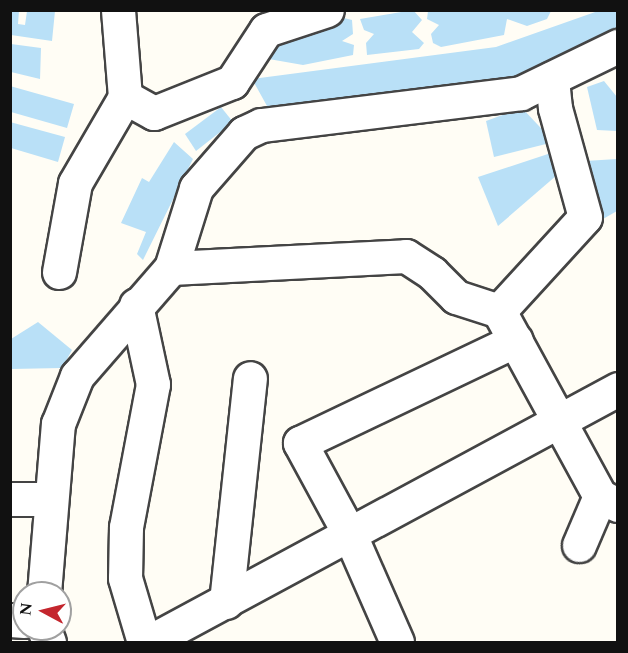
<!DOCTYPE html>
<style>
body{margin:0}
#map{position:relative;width:628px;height:653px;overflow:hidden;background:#fffdf5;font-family:Spectral,serif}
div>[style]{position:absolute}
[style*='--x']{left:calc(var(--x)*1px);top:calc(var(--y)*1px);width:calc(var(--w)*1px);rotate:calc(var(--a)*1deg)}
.water>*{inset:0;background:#b9e0f7}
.roads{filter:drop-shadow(2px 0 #444) drop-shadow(-2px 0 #444) drop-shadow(0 2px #444) drop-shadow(0 -2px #444)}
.minor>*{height:33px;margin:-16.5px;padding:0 16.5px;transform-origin:16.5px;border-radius:16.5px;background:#fff}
span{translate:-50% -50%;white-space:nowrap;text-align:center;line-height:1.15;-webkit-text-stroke:6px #fff;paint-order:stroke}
.frame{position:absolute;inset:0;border:12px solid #111;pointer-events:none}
.north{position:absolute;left:12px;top:581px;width:60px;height:60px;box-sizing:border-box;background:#fff;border:2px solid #a0a0a0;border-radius:50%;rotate:277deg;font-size:16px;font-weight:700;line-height:24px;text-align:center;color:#111}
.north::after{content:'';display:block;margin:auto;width:21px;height:27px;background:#c4262e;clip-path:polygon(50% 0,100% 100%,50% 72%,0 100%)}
</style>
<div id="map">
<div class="water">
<div style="clip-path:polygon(11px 10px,19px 11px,18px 24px,25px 25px,27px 11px,55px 11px,52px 41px,11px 35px)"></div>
<div style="clip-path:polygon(413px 10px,422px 20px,412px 32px,424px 43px,419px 49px,367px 55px,366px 43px,374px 34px,364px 30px,360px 19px)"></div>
<div style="clip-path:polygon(428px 11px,428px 10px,551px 11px,547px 19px,527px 26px,507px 19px,504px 35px,441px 47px,433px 43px,431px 34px,439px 25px,427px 19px)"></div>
<div style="clip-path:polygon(598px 11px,617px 11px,617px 44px,517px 88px,272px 115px,252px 79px,496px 47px)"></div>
<div style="clip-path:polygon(344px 18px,352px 20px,353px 34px,342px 41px,354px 45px,353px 55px,303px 65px,263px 58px,274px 40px,292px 29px)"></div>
<div style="clip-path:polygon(11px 44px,41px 48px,40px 79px,11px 72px)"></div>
<div style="clip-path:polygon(604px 81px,617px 97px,617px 131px,597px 130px,587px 87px)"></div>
<div style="clip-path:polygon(10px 86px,74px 104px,67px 128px,11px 112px)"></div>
<div style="clip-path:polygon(221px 107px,233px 122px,196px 151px,185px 134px)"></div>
<div style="clip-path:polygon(522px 108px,554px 142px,494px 157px,486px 121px)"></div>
<div style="clip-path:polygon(10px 122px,65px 137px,58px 162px,11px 148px)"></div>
<div style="clip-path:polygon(174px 142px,193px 159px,143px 260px,137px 254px,146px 232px,121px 223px,142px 178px,149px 182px)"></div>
<div style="clip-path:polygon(557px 151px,564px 169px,498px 226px,478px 177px)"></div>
<div style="clip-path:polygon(617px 159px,617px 211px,603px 219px,585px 161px)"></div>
<div style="clip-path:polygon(38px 322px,72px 350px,62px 368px,11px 369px,11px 339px)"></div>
</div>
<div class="roads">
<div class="minor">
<div style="--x:118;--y:10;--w:87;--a:85.4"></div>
<div style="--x:125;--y:97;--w:33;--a:29"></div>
<div style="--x:154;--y:113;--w:84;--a:-21.7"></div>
<div style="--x:232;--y:82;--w:62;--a:-56.8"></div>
<div style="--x:266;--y:30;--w:64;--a:-18.2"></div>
<div style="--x:171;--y:268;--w:84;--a:-72.6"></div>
<div style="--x:196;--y:188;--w:73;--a:-48.9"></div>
<div style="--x:244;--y:133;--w:19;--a:-25"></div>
<div style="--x:261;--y:125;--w:262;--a:-7"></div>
<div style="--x:521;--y:93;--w:108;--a:-25.9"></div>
<div style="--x:59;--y:272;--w:90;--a:-79.8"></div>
<div style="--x:75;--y:183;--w:99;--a:-59.8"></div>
<div style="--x:136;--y:305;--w:81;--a:77.9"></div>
<div style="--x:153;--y:384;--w:146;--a:100.7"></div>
<div style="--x:126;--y:527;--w:51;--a:91.1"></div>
<div style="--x:125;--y:578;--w:67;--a:73.5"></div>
<div style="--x:499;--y:311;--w:127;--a:-47.5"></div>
<div style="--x:585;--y:217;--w:113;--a:-105.4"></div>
<div style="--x:555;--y:108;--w:30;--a:-96"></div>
<div style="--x:10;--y:499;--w:41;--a:0"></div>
<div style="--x:579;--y:545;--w:53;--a:-66.8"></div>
<div style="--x:44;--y:593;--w:170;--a:-85.3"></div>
<div style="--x:58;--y:424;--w:52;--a:-68.4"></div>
<div style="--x:77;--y:376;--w:143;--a:-49"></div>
<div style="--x:171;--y:268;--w:235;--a:-2.9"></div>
<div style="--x:406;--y:256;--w:31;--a:33"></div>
<div style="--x:432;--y:273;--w:34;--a:45"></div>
<div style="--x:456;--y:297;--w:45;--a:18"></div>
<div style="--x:499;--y:311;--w:211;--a:61.4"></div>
<div style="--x:600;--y:496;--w:20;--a:27"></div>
<div style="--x:226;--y:602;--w:225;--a:-83.9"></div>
<div style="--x:10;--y:620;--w:14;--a:4"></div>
<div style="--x:44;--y:629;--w:14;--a:69"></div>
<div style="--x:149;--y:642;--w:533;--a:-28.34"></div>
<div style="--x:397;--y:642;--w:117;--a:-113.7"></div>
<div style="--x:350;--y:535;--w:105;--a:-118.5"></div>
<div style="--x:300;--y:443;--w:239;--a:-25.5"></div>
</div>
</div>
<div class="frame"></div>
<div class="north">N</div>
</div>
